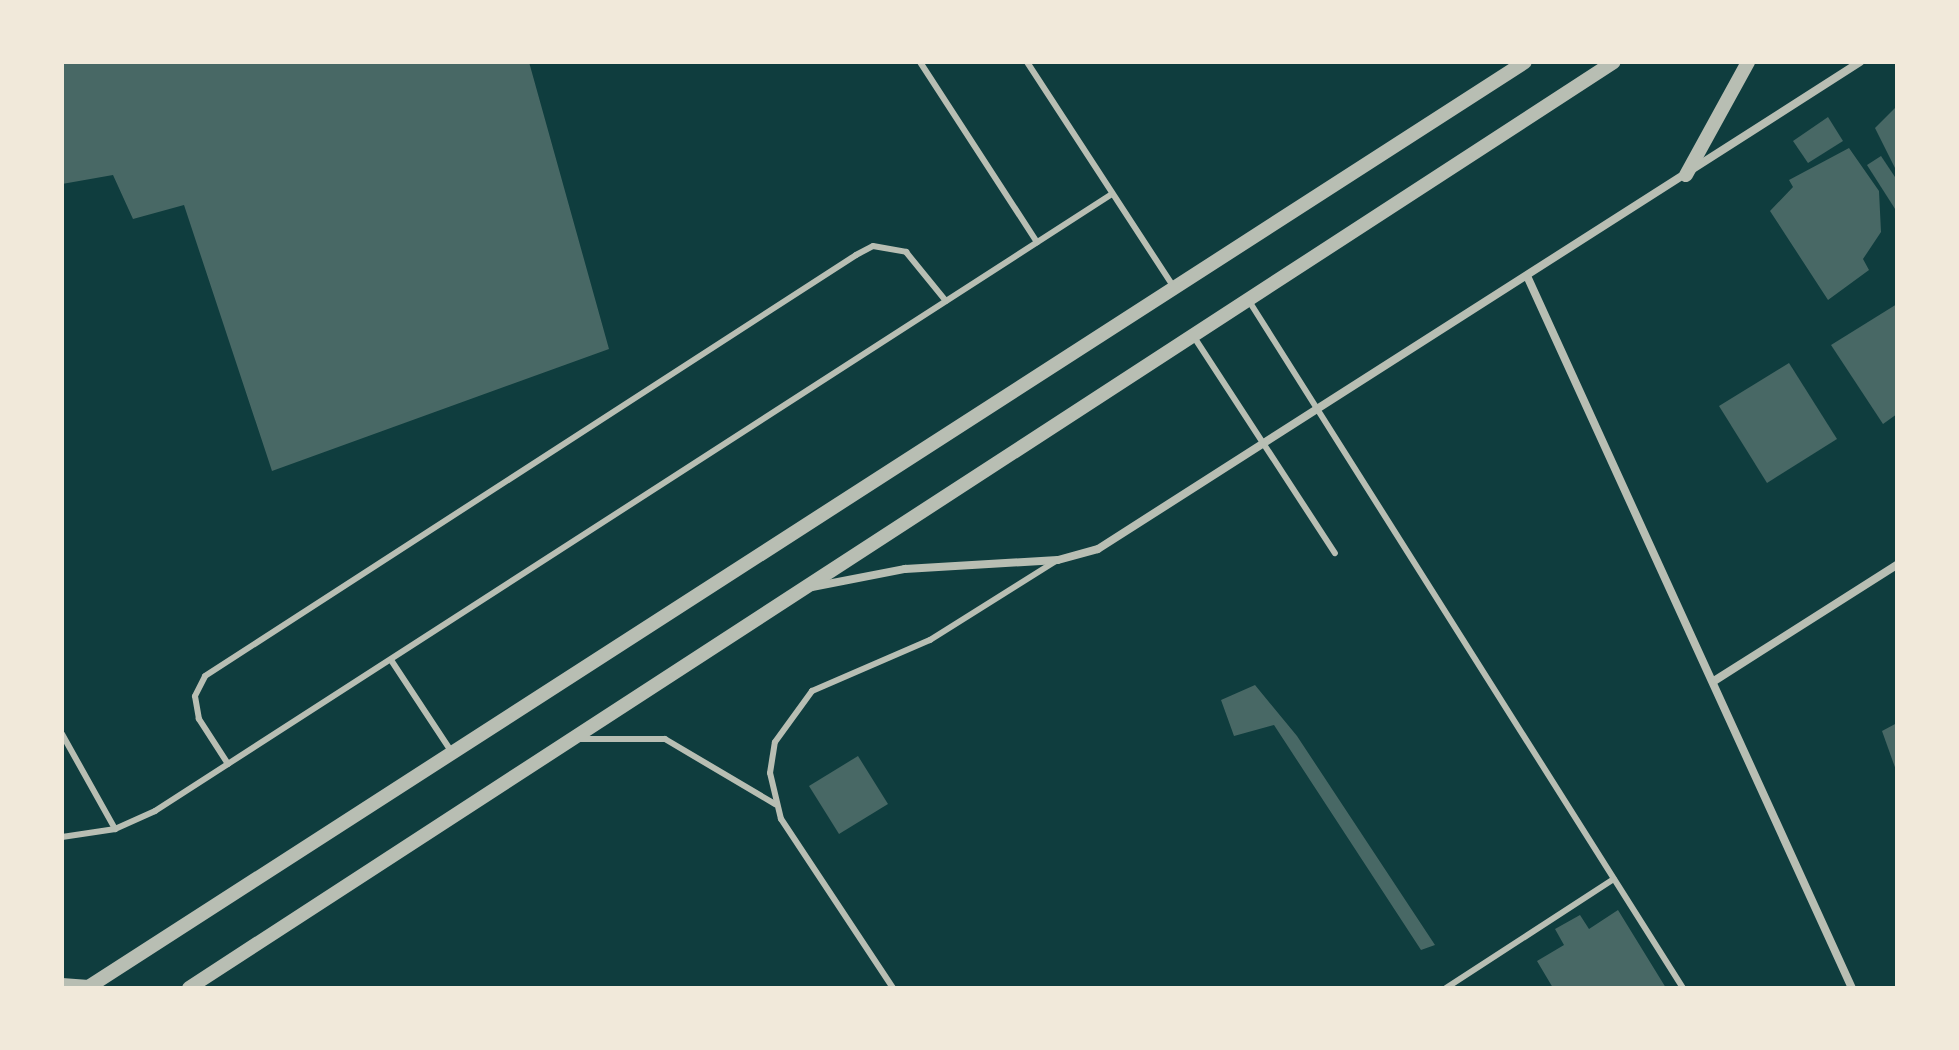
<!DOCTYPE html>
<style>
body{margin:0}
#map{position:relative;width:1959px;height:1050px;overflow:hidden;background:#0f3d3e;font-family:"Source Sans 3",sans-serif}
div>[style]{position:absolute}
[style*='--x']{left:calc(var(--x)*1px);top:calc(var(--y)*1px);width:calc(var(--w)*1px);rotate:calc(var(--a)*1deg)}
.building>*{inset:0;background:#486865}
.service>*{height:6px;margin:-3px;padding:0 3px;transform-origin:3px;border-radius:3px;background:#b8beb3}
.minor>*{height:8px;margin:-4px;padding:0 4px;transform-origin:4px;border-radius:4px;background:#b8beb3}
.tertiary>*{height:14px;margin:-7px;padding:0 7px;transform-origin:7px;border-radius:7px;background:#b8beb3}
span{translate:-50% -50%;white-space:nowrap;text-align:center;line-height:1.15;-webkit-text-stroke:7px #f1e9da;paint-order:stroke}
.frame{position:absolute;inset:0;border:64px solid #f1e9da;pointer-events:none}
</style>
<div id="map">
<div class="building">
<div style="clip-path:polygon(62px 62px,529px 62px,609px 349px,272px 471px,184px 205px,133px 219px,113px 175px,62px 184px)"></div>
<div style="clip-path:polygon(1897px 106px,1897px 172px,1875px 128px)"></div>
<div style="clip-path:polygon(1828px 117px,1843px 141px,1808px 163px,1793px 141px)"></div>
<div style="clip-path:polygon(1849px 148px,1879px 191px,1881px 232px,1863px 259px,1869px 270px,1828px 300px,1770px 211px,1793px 187px,1789px 180px)"></div>
<div style="clip-path:polygon(1881px 156px,1897px 180px,1897px 212px,1867px 165px)"></div>
<div style="clip-path:polygon(1897px 304px,1897px 414px,1883px 424px,1831px 345px)"></div>
<div style="clip-path:polygon(1789px 363px,1837px 439px,1767px 483px,1719px 406px)"></div>
<div style="clip-path:polygon(1255px 685px,1297px 736px,1435px 945px,1421px 950px,1274px 725px,1234px 736px,1221px 700px)"></div>
<div style="clip-path:polygon(1897px 723px,1897px 773px,1882px 731px)"></div>
<div style="clip-path:polygon(858px 756px,888px 804px,839px 834px,809px 786px)"></div>
<div style="clip-path:polygon(1618px 910px,1666px 988px,1553px 988px,1537px 961px,1564px 945px,1555px 929px,1580px 915px,1589px 929px)"></div>
</div>
<div class="service">
<div style="--x:920;--y:62;--w:215;--a:57"></div>
<div style="--x:1027;--y:62;--w:267;--a:56.9"></div>
<div style="--x:1249;--y:301;--w:813;--a:57.72"></div>
<div style="--x:1194;--y:337;--w:258;--a:56.9"></div>
<div style="--x:391;--y:660;--w:109;--a:56.6"></div>
<div style="--x:62;--y:734;--w:109;--a:60.8"></div>
<div style="--x:578;--y:739;--w:87;--a:0"></div>
<div style="--x:665;--y:739;--w:128;--a:30.6"></div>
<div style="--x:228;--y:764;--w:54;--a:-122.8"></div>
<div style="--x:199;--y:719;--w:23;--a:-100"></div>
<div style="--x:195;--y:696;--w:22;--a:-63"></div>
<div style="--x:205;--y:676;--w:775;--a:-32.89"></div>
<div style="--x:856;--y:255;--w:19;--a:-28"></div>
<div style="--x:873;--y:246;--w:34;--a:10"></div>
<div style="--x:906;--y:252;--w:63;--a:50.8"></div>
<div style="--x:62;--y:837;--w:54;--a:-8.6"></div>
<div style="--x:115;--y:829;--w:44;--a:-24.2"></div>
<div style="--x:155;--y:811;--w:1139;--a:-32.81"></div>
<div style="--x:893;--y:988;--w:203;--a:-123.5"></div>
<div style="--x:781;--y:819;--w:47;--a:-103.4"></div>
<div style="--x:770;--y:773;--w:31;--a:-81"></div>
<div style="--x:775;--y:742;--w:63;--a:-54"></div>
<div style="--x:812;--y:691;--w:129;--a:-23.4"></div>
<div style="--x:930;--y:640;--w:149;--a:-32.1"></div>
<div style="--x:1446;--y:988;--w:200;--a:-33"></div>
</div>
<div class="minor">
<div style="--x:1527;--y:276;--w:783;--a:65.47"></div>
<div style="--x:812;--y:587;--w:95;--a:-11"></div>
<div style="--x:905;--y:569;--w:153;--a:-3.4"></div>
<div style="--x:1058;--y:560;--w:41;--a:-15.4"></div>
<div style="--x:1098;--y:549;--w:904;--a:-32.58"></div>
<div style="--x:1714;--y:681;--w:217;--a:-32.4"></div>
<div style="--x:62;--y:982;--w:27;--a:4"></div>
</div>
<div class="tertiary">
<div style="--x:1686;--y:175;--w:129;--a:-61.2"></div>
<div style="--x:87;--y:988;--w:1710;--a:-32.78"></div>
<div style="--x:189;--y:988;--w:1699;--a:-33.02"></div>
</div>
<div class="frame"></div>
</div>
